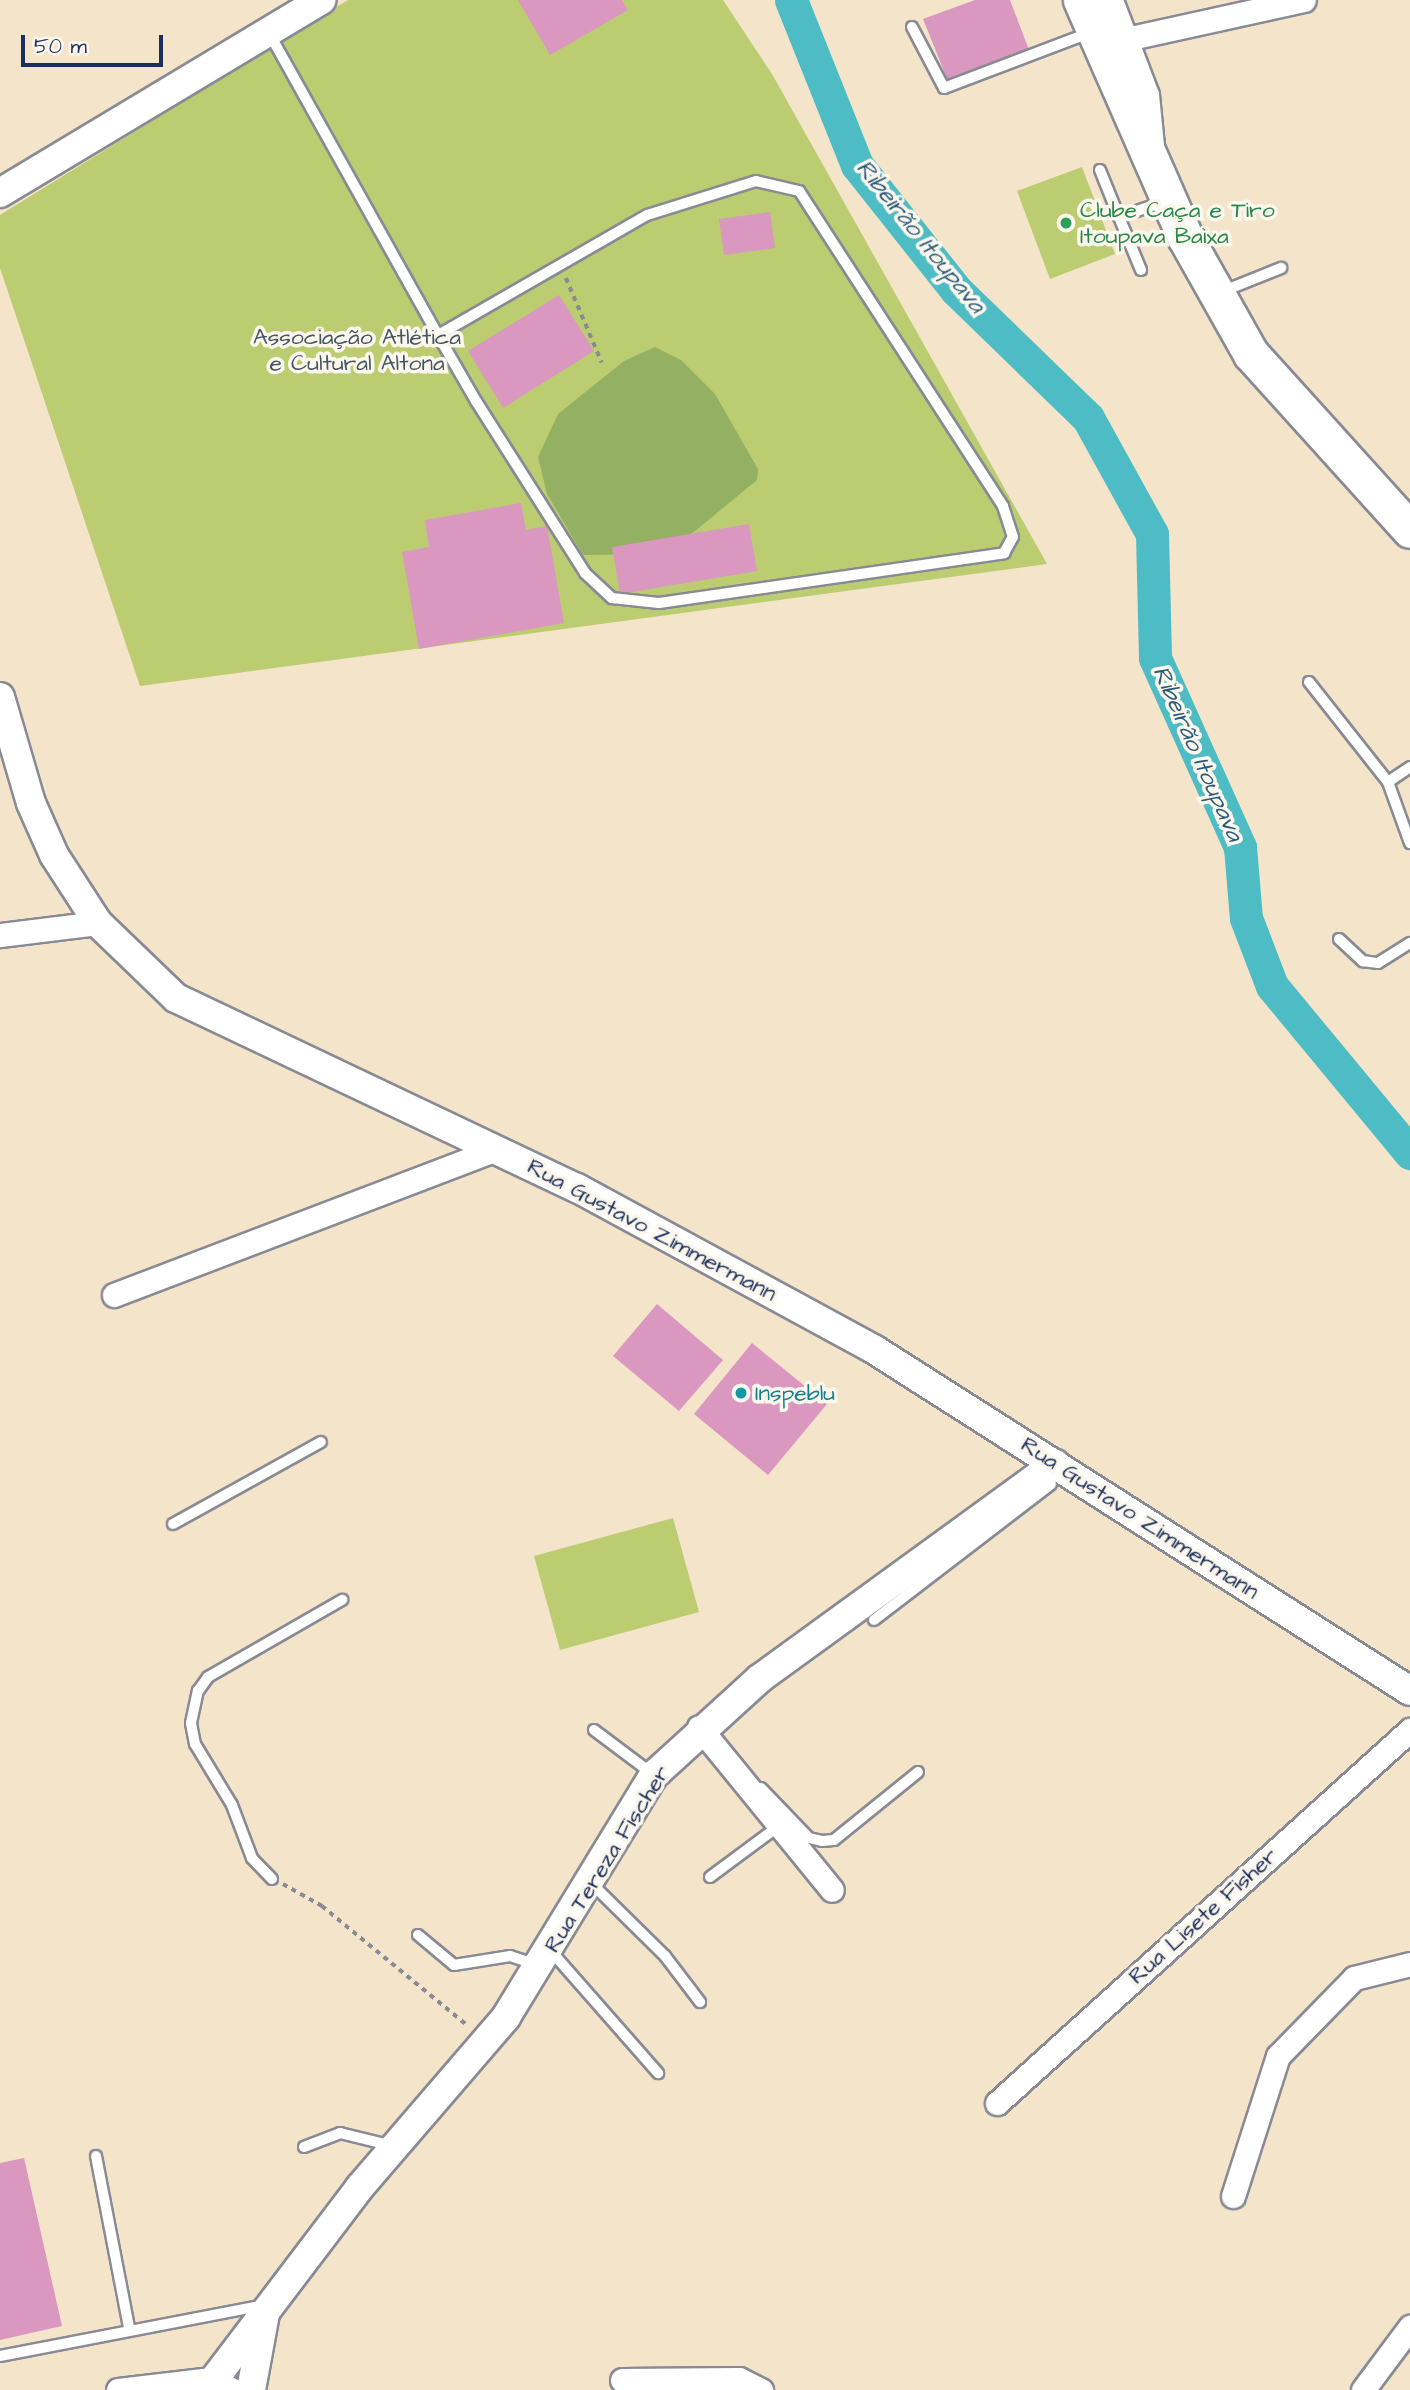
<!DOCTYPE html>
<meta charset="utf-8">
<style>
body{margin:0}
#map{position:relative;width:1410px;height:2390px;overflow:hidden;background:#f4e4ca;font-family:"Architects Daughter",sans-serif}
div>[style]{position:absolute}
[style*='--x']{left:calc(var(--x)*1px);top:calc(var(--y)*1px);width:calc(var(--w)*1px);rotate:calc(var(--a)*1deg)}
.green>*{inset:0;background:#bbcd70}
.forest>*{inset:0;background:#94b062}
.river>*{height:33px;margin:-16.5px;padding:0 16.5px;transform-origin:16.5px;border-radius:16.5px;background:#4dbcc4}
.building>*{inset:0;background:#da97c0}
.path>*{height:3.5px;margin-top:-1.75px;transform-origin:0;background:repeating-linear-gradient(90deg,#888a94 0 5px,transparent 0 10px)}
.roads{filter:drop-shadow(2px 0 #888a94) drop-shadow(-2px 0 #888a94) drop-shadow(0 2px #888a94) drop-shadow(0 -2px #888a94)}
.service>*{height:10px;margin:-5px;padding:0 5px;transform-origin:5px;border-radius:5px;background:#fff}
.minor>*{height:23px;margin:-11.5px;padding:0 11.5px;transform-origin:11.5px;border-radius:11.5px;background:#fff}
.tertiary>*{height:28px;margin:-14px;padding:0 14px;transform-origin:14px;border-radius:14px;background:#fff}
.primary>*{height:35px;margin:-17.5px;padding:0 17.5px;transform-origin:17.5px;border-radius:17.5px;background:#fff}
.dots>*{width:19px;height:19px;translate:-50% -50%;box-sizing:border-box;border:4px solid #fbf7ec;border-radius:50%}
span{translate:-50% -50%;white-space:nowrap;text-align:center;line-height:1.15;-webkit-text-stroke:7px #fbf7ec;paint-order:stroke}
.leisure-label{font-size:23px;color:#27864d}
.left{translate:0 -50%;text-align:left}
.park-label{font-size:23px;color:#435662}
.street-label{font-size:23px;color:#1b2f5e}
.culture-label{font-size:23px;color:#0d838f}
.water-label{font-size:24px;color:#2a597d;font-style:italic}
.scale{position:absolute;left:21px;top:35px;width:142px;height:32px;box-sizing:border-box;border:4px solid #1b2f5e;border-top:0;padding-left:9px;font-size:21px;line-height:24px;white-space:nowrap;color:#1b2f5e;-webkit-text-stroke:5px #fbf7ec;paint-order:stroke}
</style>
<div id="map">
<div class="green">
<div style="clip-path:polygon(348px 0,723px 0,772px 74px,1047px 564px,140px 686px,0 268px,0 215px)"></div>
<div style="clip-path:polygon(1082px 167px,1115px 254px,1050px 279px,1017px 191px)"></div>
<div style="clip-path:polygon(673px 1518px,699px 1612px,560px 1650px,534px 1556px)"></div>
</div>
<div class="forest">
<div style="clip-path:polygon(655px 347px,681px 360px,715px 394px,758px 469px,757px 480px,667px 554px,583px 555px,547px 494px,538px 457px,558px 414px,624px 361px)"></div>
</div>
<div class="river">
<div style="--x:791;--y:0;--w:178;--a:68.2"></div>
<div style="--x:857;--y:165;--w:159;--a:51.6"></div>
<div style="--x:956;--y:290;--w:184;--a:44.1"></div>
<div style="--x:1088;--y:418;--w:132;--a:61.1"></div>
<div style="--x:1152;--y:534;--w:124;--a:88.6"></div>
<div style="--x:1155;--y:658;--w:207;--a:65.8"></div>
<div style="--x:1240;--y:847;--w:71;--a:85.2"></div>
<div style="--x:1246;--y:918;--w:73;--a:69.1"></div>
<div style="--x:1272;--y:986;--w:217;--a:50.4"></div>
</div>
<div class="building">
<div style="clip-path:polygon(518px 0,622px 0,628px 10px,550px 55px)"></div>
<div style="clip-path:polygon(975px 0,1010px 0,1029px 50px,948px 81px,923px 19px)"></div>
<div style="clip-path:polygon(770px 212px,775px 248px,724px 255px,719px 219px)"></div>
<div style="clip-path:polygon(559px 295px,594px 351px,503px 408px,468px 351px)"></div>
<div style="clip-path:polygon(521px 503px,526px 530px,547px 526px,564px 623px,419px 649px,402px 552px,429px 547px,425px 520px)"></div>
<div style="clip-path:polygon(749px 524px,757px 571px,620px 594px,612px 547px)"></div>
<div style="clip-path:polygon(657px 1304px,723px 1360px,679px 1411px,613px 1356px)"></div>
<div style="clip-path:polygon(752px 1343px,827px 1404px,768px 1475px,694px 1414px)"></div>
<div style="clip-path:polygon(24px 2158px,62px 2326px,0 2340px,0 2163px)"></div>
</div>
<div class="path">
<div style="--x:566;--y:278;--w:92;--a:67"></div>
<div style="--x:283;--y:1884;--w:45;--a:29.4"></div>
<div style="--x:322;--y:1906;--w:189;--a:39.4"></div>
</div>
<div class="roads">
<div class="service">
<div style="--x:912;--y:27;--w:69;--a:62.3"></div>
<div style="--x:944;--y:88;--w:155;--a:-20.8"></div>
<div style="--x:269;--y:33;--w:346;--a:60.8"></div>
<div style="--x:438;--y:335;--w:76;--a:60.1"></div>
<div style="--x:476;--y:401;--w:204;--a:57.6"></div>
<div style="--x:585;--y:573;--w:37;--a:43"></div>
<div style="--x:612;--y:598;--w:47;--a:6.1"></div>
<div style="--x:659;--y:603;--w:349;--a:-8.2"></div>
<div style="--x:1004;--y:553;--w:18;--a:-61"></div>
<div style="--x:1013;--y:537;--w:33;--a:-108"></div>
<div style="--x:1003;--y:506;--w:375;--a:-122.9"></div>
<div style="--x:799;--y:191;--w:44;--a:-166.9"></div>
<div style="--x:756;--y:181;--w:114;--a:162.7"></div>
<div style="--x:647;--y:215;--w:241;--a:150.1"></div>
<div style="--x:1100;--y:170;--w:51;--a:68"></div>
<div style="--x:1141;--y:270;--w:57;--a:-112.5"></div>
<div style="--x:1119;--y:217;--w:46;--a:-18.8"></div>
<div style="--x:1221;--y:292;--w:65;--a:-21.8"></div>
<div style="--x:1309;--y:682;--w:127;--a:51.7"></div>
<div style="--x:1388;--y:782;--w:27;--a:-34"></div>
<div style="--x:1388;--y:782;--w:65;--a:70.2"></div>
<div style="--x:1339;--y:939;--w:33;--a:43"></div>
<div style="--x:1363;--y:961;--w:15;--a:8"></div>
<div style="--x:1378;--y:963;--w:38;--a:-32"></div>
<div style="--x:173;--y:1524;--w:169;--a:-29"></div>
<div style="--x:874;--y:1620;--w:223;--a:-37.5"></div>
<div style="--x:594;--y:1730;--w:75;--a:36.9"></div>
<div style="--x:761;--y:1788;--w:69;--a:46.2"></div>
<div style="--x:809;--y:1838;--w:13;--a:13"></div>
<div style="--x:822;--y:1841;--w:12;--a:-5"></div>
<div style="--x:834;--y:1840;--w:108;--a:-39"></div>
<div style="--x:710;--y:1877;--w:86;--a:-36.5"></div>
<div style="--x:272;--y:1879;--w:29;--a:-134"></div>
<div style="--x:252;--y:1858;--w:57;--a:-110.7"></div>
<div style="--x:232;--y:1805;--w:71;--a:-121.2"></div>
<div style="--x:195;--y:1744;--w:21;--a:-101"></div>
<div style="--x:191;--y:1723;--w:33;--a:-78"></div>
<div style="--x:198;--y:1691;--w:17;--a:-54"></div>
<div style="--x:208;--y:1677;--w:155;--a:-29.9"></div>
<div style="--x:591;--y:1883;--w:104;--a:44.6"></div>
<div style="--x:665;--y:1956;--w:58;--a:52.7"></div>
<div style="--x:418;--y:1935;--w:47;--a:39.8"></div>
<div style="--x:454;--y:1965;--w:57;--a:-9.1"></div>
<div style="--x:510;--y:1956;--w:28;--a:18"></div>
<div style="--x:550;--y:1950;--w:164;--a:48.7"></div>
<div style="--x:304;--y:2147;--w:39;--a:-21"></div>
<div style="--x:340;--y:2133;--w:55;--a:13.8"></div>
<div style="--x:96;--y:2156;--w:174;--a:79.1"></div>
<div style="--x:0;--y:2356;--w:269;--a:-10.9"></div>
</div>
<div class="minor">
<div style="--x:1111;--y:0;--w:102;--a:69.2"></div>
<div style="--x:1147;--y:95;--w:50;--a:84.3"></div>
<div style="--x:1126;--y:39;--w:182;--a:-12.4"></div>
<div style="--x:0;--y:935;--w:99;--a:-7"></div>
<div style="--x:114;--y:1295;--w:410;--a:-20.9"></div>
<div style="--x:699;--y:1727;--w:210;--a:50.8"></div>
<div style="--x:997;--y:2103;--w:557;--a:-42.09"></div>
<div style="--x:1233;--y:2196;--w:147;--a:-72.2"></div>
<div style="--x:1278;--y:2056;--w:109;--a:-45.7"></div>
<div style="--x:1354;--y:1978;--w:58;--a:-14"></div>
<div style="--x:622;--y:2380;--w:117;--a:-0.5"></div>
<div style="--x:739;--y:2379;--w:25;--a:27"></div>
<div style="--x:118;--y:2390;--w:94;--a:-6.7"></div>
<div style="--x:211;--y:2379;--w:25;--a:27"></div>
<div style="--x:1363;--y:2390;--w:79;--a:-53.3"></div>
</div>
<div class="tertiary">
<div style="--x:0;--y:193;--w:375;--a:-31"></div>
<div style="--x:0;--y:697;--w:110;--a:73.7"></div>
<div style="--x:31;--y:803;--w:57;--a:66.1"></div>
<div style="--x:54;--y:855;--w:81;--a:57.1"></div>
<div style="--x:98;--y:923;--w:108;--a:43.9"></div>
<div style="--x:176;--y:998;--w:444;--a:25.4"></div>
<div style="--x:577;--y:1188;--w:339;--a:28.5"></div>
<div style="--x:875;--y:1350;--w:634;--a:32.51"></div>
<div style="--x:206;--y:2390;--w:255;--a:-52.8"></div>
<div style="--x:360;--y:2187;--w:224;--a:-49.3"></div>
<div style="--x:506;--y:2017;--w:284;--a:-58.6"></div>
<div style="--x:654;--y:1775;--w:142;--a:-42.4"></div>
<div style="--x:759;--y:1679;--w:366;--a:-36"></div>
<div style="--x:251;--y:2390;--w:77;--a:-79.6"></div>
</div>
<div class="primary">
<div style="--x:1081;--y:0;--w:259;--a:66.3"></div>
<div style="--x:1185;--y:237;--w:134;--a:60.6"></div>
<div style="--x:1251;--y:354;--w:237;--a:47.9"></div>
</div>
</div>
<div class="dots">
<div style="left:1066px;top:223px;background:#2e9e5b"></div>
<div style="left:741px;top:1393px;background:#0f9aa8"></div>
</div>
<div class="leisure-label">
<span class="left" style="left:1080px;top:223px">Clube Caça e Tiro<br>Itoupava Baixa</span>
</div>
<div class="park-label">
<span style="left:357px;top:350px">Associação Atlética<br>e Cultural Altona</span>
</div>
<div class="street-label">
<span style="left:652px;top:1230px;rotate:28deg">Rua Gustavo Zimmermann</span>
<span style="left:1140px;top:1518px;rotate:33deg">Rua Gustavo Zimmermann</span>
<span style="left:607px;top:1859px;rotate:-58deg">Rua Tereza Fischer</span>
<span style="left:1203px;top:1916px;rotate:-42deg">Rua Lisete Fisher</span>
</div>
<div class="culture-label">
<span class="left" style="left:755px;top:1393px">Inspeblu</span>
</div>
<div class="water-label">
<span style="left:920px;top:237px;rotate:51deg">Ribeirão Itoupava</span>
<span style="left:1197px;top:754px;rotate:66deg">Ribeirão Itoupava</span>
</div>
<div class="scale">50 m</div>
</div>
